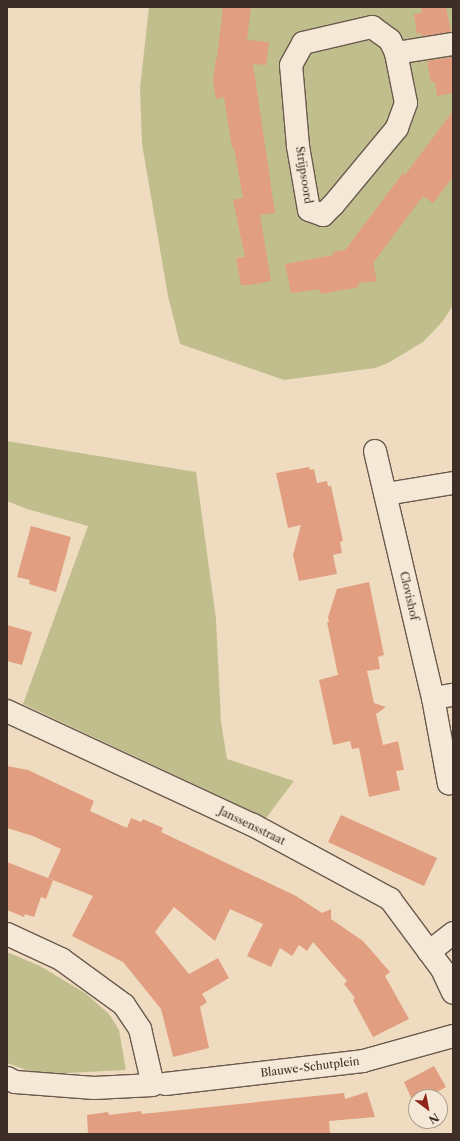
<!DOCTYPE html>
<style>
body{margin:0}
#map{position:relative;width:460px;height:1141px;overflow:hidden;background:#efdcc0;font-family:"Libre Caslon Text",serif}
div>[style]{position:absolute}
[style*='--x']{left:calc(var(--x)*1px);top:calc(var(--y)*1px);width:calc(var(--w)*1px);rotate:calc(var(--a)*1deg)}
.green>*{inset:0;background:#c1be8d}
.building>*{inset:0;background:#e29e81}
.roads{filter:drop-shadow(1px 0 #6a5a4e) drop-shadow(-1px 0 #6a5a4e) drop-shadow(0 1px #6a5a4e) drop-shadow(0 -1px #6a5a4e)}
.minor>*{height:22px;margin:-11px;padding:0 11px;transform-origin:11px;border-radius:11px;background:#f5e8d6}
span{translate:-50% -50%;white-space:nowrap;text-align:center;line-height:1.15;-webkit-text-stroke:4px #f5e8d6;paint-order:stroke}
.street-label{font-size:11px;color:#3d2e28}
.frame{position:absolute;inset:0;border:8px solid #3d2e28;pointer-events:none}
.north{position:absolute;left:408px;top:1089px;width:40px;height:40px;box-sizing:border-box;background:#f5e8d6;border:1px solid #ab9e90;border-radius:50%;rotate:148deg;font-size:11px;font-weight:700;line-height:16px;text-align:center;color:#3d2e28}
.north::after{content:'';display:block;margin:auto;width:14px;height:18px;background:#8f2418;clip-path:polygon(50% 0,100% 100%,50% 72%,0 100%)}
</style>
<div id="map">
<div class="green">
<div style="clip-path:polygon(149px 7px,453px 7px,453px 305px,443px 321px,423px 342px,388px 363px,375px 368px,284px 380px,180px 344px,168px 296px,142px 144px,140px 88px)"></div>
<div style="clip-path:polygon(7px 441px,196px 472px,216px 619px,221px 722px,227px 759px,294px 781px,266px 818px,23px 704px,88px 526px,27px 509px,7px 501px)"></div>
<div style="clip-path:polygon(7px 952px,40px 966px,85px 993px,109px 1014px,119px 1030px,126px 1070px,47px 1074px,32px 1072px,7px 1063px)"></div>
</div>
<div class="building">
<div style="clip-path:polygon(223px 7px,251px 7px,247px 40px,269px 42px,266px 65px,253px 64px,275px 213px,260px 215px,271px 281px,250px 285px,241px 285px,236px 258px,245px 257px,233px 200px,243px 198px,234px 148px,232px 148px,224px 97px,216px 99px,213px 82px,216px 58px,217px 58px)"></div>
<div style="clip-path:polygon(421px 7px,446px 7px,451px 32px,422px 36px,421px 33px,417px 34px,414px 14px,422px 13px)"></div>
<div style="clip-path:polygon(453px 57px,453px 93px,437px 96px,435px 82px,431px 82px,427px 61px)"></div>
<div style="clip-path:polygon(453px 111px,453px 177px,433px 203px,423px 196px,373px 263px,377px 281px,358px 283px,359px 287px,321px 294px,319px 289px,291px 293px,285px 264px,333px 255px,333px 252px,345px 250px,403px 173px,405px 175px)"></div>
<div style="clip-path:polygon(309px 467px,310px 470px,314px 469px,317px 483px,327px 481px,328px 486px,331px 486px,343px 541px,340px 542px,342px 553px,333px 555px,337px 574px,299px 581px,293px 555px,301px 525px,288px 528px,276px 473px)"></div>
<div style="clip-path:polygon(31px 526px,71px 537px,56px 592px,29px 584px,30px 580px,17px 577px)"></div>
<div style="clip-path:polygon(369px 582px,384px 655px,378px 657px,380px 669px,367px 671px,374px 703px,386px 707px,376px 714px,383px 745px,398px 741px,404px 770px,396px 771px,400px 790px,369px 797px,359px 748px,352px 749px,350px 741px,333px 745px,319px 680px,338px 675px,327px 622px,329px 622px,328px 617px,337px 589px)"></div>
<div style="clip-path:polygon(7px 625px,32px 632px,22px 665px,7px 661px)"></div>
<div style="clip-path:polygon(7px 766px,28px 770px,94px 801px,90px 811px,127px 828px,131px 818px,141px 822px,143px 819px,163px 828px,161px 832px,296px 896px,322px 913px,331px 909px,331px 919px,363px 941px,390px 972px,385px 976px,409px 1019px,373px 1037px,353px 1000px,355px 998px,344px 984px,347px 981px,313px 942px,307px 951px,299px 945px,292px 956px,280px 948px,271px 967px,247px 956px,263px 924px,230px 909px,215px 941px,174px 907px,155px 932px,189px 974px,218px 958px,229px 978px,202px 994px,207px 1002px,200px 1007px,209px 1048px,173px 1057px,161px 1009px,123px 962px,72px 936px,93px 896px,48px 878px,61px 849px,33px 836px,7px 828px)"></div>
<div style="clip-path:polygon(341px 815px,437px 858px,424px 886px,328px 842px)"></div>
<div style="clip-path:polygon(7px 862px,53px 880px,46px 899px,41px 897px,34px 917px,25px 914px,24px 917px,7px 910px)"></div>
<div style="clip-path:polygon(434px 1066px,446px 1087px,428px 1097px,416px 1097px,416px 1100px,413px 1102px,404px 1082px)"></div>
<div style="clip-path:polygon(367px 1092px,375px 1117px,329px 1121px,330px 1134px,88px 1134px,87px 1115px,108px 1112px,109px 1115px,141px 1111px,142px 1114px,344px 1093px,345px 1099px)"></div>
</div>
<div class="roads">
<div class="minor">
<div style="--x:372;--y:27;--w:22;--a:36"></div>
<div style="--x:390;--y:40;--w:14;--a:65"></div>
<div style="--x:396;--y:53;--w:51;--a:78.7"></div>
<div style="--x:406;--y:103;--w:27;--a:110"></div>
<div style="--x:397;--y:128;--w:100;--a:129.7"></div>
<div style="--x:333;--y:205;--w:14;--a:135"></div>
<div style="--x:323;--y:215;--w:15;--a:-160"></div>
<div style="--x:309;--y:210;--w:65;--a:-99.8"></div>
<div style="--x:298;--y:146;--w:81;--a:-94.9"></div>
<div style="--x:291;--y:65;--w:25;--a:-61"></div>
<div style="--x:303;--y:43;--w:71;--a:-13.1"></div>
<div style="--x:396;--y:53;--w:58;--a:-9"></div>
<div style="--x:375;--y:451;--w:254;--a:76.8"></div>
<div style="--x:433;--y:698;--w:87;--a:79.5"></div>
<div style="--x:386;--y:494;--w:68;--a:-9.3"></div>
<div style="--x:433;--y:698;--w:20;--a:-9"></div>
<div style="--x:7;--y:711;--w:271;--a:24.9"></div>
<div style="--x:253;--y:825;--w:156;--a:28.4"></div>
<div style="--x:390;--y:899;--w:87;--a:53.4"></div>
<div style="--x:442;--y:969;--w:26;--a:65"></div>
<div style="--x:7;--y:934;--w:60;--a:24.8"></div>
<div style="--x:61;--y:959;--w:78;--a:36.1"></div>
<div style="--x:124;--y:1005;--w:29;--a:56"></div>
<div style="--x:140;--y:1029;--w:57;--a:76.9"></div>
<div style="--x:153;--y:1085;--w:59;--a:177.1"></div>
<div style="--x:94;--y:1088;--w:79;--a:-175.7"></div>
<div style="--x:15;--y:1082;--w:9;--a:-153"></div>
<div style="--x:429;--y:952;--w:31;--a:-38"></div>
<div style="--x:165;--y:1084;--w:199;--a:-6.6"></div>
<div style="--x:363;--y:1061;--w:93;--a:-15.5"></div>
</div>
</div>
<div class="street-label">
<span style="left:304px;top:175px;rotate:81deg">Strijpsoord</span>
<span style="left:409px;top:596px;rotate:77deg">Clovishof</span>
<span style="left:252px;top:826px;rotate:26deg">Janssensstraat</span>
<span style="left:310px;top:1067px;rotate:-7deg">Blauwe-Schutplein</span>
</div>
<div class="frame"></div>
<div class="north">N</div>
</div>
